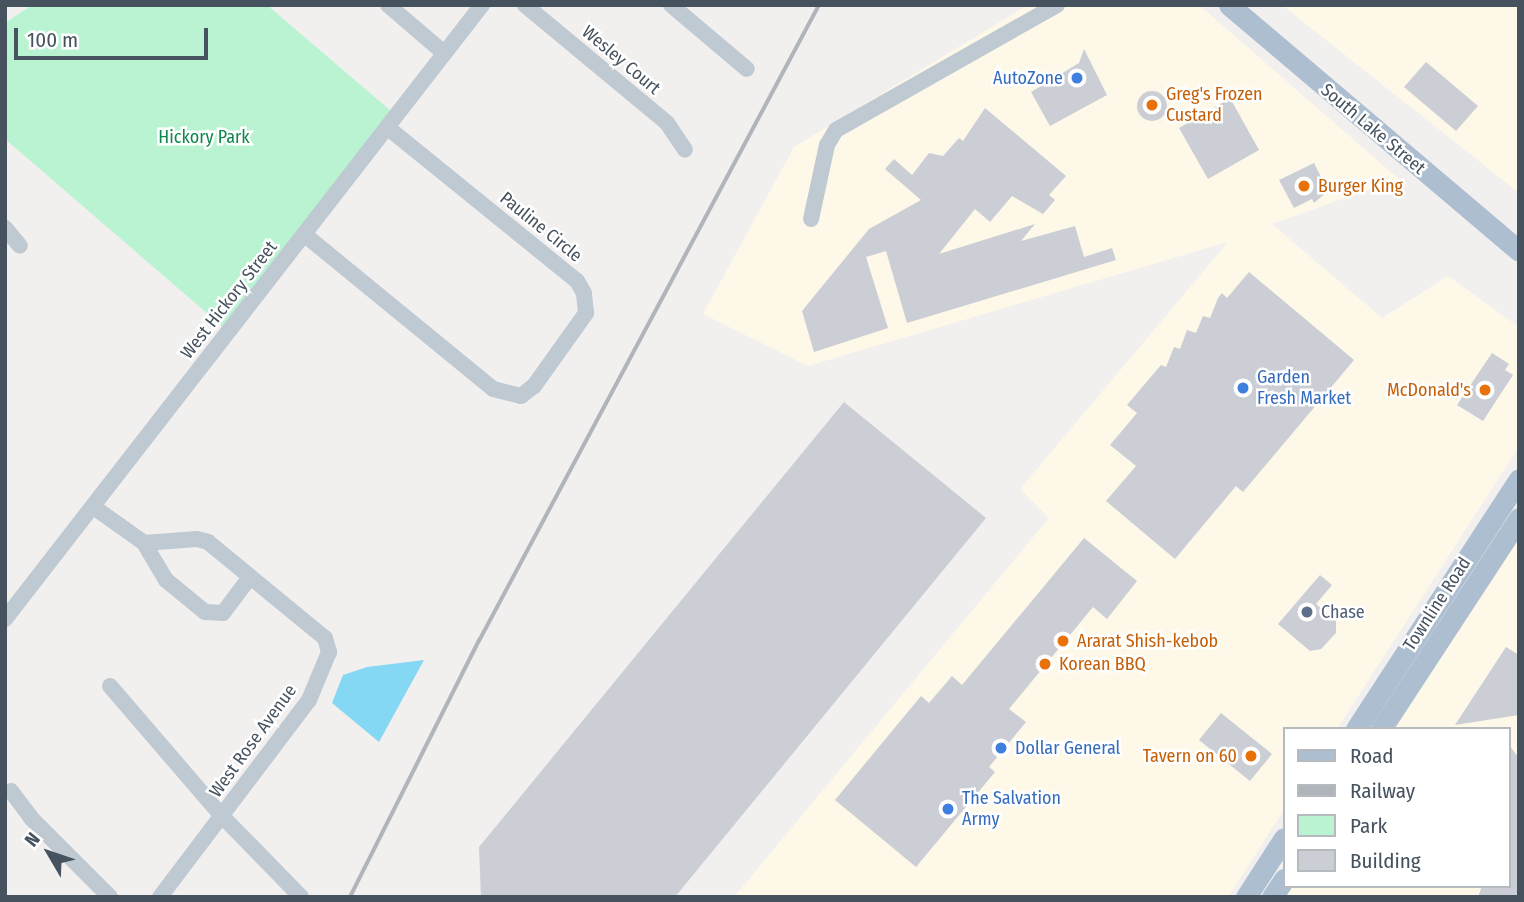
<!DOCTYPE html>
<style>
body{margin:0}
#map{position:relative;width:1524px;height:902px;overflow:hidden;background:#f2efef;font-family:"Fira Sans Condensed",sans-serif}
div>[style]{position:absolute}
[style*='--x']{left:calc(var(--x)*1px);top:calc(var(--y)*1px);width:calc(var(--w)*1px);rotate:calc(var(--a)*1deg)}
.commercial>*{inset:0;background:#fdf8e8}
.green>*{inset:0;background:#baf3d2}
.water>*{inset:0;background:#84d8f3}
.building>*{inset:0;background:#cbced4}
.round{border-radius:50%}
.minor>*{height:16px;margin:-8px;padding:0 8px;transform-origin:8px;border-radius:8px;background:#bfc9d2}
.major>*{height:21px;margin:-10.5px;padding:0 10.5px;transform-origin:10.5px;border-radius:10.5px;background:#adbed0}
.rail>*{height:3.5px;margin:-1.75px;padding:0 1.75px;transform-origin:1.75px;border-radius:1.75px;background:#b1b4ba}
.dots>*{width:19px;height:19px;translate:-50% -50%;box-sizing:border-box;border:4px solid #fff;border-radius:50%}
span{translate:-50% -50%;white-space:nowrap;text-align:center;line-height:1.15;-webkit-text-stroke:5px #fff;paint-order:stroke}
.street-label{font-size:18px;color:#46525e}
.shop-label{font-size:18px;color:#366cbe}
.right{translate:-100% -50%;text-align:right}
.left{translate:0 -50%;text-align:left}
.food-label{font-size:18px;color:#c56008}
.park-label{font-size:18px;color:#0f874f}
.service-label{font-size:18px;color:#4e5e75}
.frame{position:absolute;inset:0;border:7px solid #46525e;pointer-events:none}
.legend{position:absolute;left:1283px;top:727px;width:228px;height:161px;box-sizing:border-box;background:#fff;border:2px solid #b5babf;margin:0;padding:9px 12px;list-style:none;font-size:21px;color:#46525e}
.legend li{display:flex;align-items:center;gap:14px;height:35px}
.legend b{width:35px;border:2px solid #b5babf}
.north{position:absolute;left:14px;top:818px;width:70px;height:70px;-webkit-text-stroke:5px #fff;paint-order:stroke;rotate:309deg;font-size:19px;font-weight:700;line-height:28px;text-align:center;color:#46525e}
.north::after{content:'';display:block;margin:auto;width:24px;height:32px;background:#46525e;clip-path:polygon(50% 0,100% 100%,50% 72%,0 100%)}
.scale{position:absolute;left:14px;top:28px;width:194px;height:32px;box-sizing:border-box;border:4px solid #46525e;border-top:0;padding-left:9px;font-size:21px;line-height:24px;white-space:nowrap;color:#46525e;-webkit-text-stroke:5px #fff;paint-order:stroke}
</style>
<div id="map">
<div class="commercial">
<div style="clip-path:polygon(1028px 5px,1199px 5px,1399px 179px,1272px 224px,1382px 318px,1448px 276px,1519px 327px,1519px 447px,1337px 729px,1284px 729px,1284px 810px,1228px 897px,734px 897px,1049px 518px,1020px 489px,1228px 242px,808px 366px,703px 314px,794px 147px)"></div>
<div style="clip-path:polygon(1282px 5px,1519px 5px,1519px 193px)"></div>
<div style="clip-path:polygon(1519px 535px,1519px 897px,1282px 897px,1289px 886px,1508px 886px,1508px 729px,1392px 729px)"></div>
</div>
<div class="green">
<div style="clip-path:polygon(32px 5px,267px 5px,391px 111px,223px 327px,5px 139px,5px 23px)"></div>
</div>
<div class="water">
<div style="clip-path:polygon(424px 660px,379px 742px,332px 703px,343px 675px,367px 667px)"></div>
</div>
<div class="building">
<div style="clip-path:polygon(1084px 49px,1107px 95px,1050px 126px,1031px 92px,1079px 63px)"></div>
<div style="clip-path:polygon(1426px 62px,1478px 106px,1456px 131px,1404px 87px)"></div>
<div class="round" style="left:1137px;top:91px;width:30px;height:30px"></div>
<div style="clip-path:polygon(1230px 98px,1259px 150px,1208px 179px,1179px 128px)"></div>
<div style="clip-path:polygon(985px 108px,1066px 176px,1049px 195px,1055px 200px,1043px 214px,1012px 196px,990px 222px,975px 209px,939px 254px,1035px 224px,1021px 241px,1075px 226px,1084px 257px,1112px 248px,1116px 260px,907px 323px,886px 251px,866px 257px,888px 328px,814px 352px,802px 311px,869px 229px,921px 200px,885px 169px,894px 159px,912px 175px,929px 153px,943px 156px,959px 138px,963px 141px)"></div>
<div style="clip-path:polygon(1314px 163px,1328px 191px,1314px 203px,1312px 199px,1294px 208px,1279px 180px)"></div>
<div style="clip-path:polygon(1249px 272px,1354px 360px,1243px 492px,1236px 486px,1175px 559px,1106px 501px,1136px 466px,1110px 445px,1137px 413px,1127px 405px,1161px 365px,1166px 367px,1174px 347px,1180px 349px,1187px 330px,1196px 333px,1203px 316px,1210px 318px,1218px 298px,1222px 293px,1227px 298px)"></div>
<div style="clip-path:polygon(1492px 353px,1509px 364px,1505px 370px,1513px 375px,1483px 421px,1457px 405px)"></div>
<div style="clip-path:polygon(844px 402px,986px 518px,675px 897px,481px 897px,479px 847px)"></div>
<div style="clip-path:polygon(1084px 538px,1137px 581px,1107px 619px,1093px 607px,1009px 709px,1026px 722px,989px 767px,995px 772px,916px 867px,835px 800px,921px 696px,929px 703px,952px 676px,962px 685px)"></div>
<div style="clip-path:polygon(1320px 575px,1332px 585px,1316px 604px,1336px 621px,1336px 633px,1321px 649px,1310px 651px,1278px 624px)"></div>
<div style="clip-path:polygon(1506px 647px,1519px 655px,1519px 715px,1455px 725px)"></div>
<div style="clip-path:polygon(1221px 713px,1272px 754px,1250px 781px,1199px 740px)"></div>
<div style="clip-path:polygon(1508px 744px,1519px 758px,1519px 892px,1517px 897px,1478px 897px,1482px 886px,1508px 886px)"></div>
</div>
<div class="minor">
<div style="--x:388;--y:5;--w:74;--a:40.6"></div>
<div style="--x:525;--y:5;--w:185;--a:39.7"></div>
<div style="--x:667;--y:123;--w:32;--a:56"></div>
<div style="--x:671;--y:5;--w:99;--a:40.1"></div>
<div style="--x:811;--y:219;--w:76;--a:-77.8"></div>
<div style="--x:827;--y:145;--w:17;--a:-59"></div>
<div style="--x:836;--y:130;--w:254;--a:-29.5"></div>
<div style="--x:5;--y:228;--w:23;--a:50"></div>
<div style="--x:305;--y:235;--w:243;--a:39.3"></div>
<div style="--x:493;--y:389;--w:29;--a:14"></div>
<div style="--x:521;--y:396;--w:16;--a:-38"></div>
<div style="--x:534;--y:386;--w:90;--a:-54.5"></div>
<div style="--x:586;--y:313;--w:20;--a:-96"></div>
<div style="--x:584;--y:293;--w:14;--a:-120"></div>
<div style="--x:577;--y:281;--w:243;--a:-141"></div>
<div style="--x:95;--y:508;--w:60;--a:35.5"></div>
<div style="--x:144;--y:543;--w:43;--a:59.3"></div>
<div style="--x:166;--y:580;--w:50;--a:39.4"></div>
<div style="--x:205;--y:612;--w:18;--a:3"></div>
<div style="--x:223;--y:613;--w:45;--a:-53.1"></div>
<div style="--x:144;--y:543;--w:53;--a:-4.3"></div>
<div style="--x:197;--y:539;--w:11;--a:15"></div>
<div style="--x:208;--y:542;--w:151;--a:39.4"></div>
<div style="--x:325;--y:638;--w:15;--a:74"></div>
<div style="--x:329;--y:652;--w:52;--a:112.6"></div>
<div style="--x:309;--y:700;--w:247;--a:127.1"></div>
<div style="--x:5;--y:619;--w:778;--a:-52.16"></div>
<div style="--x:110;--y:686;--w:172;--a:49.3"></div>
<div style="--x:222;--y:816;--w:113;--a:45.7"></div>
<div style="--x:11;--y:791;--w:34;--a:53"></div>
<div style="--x:31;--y:818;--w:112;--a:45"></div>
</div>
<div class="major">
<div style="--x:1229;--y:5;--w:380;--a:40.3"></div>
<div style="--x:1356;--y:729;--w:298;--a:-56.9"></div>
<div style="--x:1381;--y:729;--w:252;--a:-56.8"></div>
<div style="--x:1246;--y:897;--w:70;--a:-57.2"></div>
<div style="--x:1272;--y:897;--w:22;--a:-56"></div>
</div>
<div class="rail">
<div style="--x:350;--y:897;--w:287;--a:-63.3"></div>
<div style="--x:479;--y:641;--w:721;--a:-61.87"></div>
</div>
<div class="dots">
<div style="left:1077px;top:78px;background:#3f7fe0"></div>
<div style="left:1152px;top:105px;background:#e8710a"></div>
<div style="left:1304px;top:186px;background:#e8710a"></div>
<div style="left:1243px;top:388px;background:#3f7fe0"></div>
<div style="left:1485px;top:390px;background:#e8710a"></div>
<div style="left:1307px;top:612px;background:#5c6f8a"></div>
<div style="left:1063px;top:641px;background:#e8710a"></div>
<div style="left:1045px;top:664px;background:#e8710a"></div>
<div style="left:1001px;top:748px;background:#3f7fe0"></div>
<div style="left:1251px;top:756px;background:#e8710a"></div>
<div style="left:948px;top:809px;background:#3f7fe0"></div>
</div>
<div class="street-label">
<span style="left:621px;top:60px;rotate:40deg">Wesley Court</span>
<span style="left:1373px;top:129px;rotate:40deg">South Lake Street</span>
<span style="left:541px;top:227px;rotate:39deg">Pauline Circle</span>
<span style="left:229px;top:300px;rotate:-52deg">West Hickory Street</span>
<span style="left:1437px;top:604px;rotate:-57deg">Townline Road</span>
<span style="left:253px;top:741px;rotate:-54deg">West Rose Avenue</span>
</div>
<div class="shop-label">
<span class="right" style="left:1063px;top:78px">AutoZone</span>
<span class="left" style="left:1257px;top:388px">Garden<br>Fresh Market</span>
<span class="left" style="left:1015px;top:748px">Dollar General</span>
<span class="left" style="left:962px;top:809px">The Salvation<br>Army</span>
</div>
<div class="food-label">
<span class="left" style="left:1166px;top:105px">Greg's Frozen<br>Custard</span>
<span class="left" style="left:1318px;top:186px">Burger King</span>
<span class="right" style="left:1471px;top:390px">McDonald's</span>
<span class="left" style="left:1077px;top:641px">Ararat Shish-kebob</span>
<span class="left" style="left:1059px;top:664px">Korean BBQ</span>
<span class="right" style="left:1237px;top:756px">Tavern on 60</span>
</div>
<div class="park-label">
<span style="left:204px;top:137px">Hickory Park</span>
</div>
<div class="service-label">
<span class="left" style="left:1321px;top:612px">Chase</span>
</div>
<div class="frame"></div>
<ul class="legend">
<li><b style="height:9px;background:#adbed0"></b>Road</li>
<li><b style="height:9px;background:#b1b4ba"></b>Railway</li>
<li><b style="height:19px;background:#baf3d2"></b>Park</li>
<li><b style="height:19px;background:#cbced4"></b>Building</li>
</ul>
<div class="north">N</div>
<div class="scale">100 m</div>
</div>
